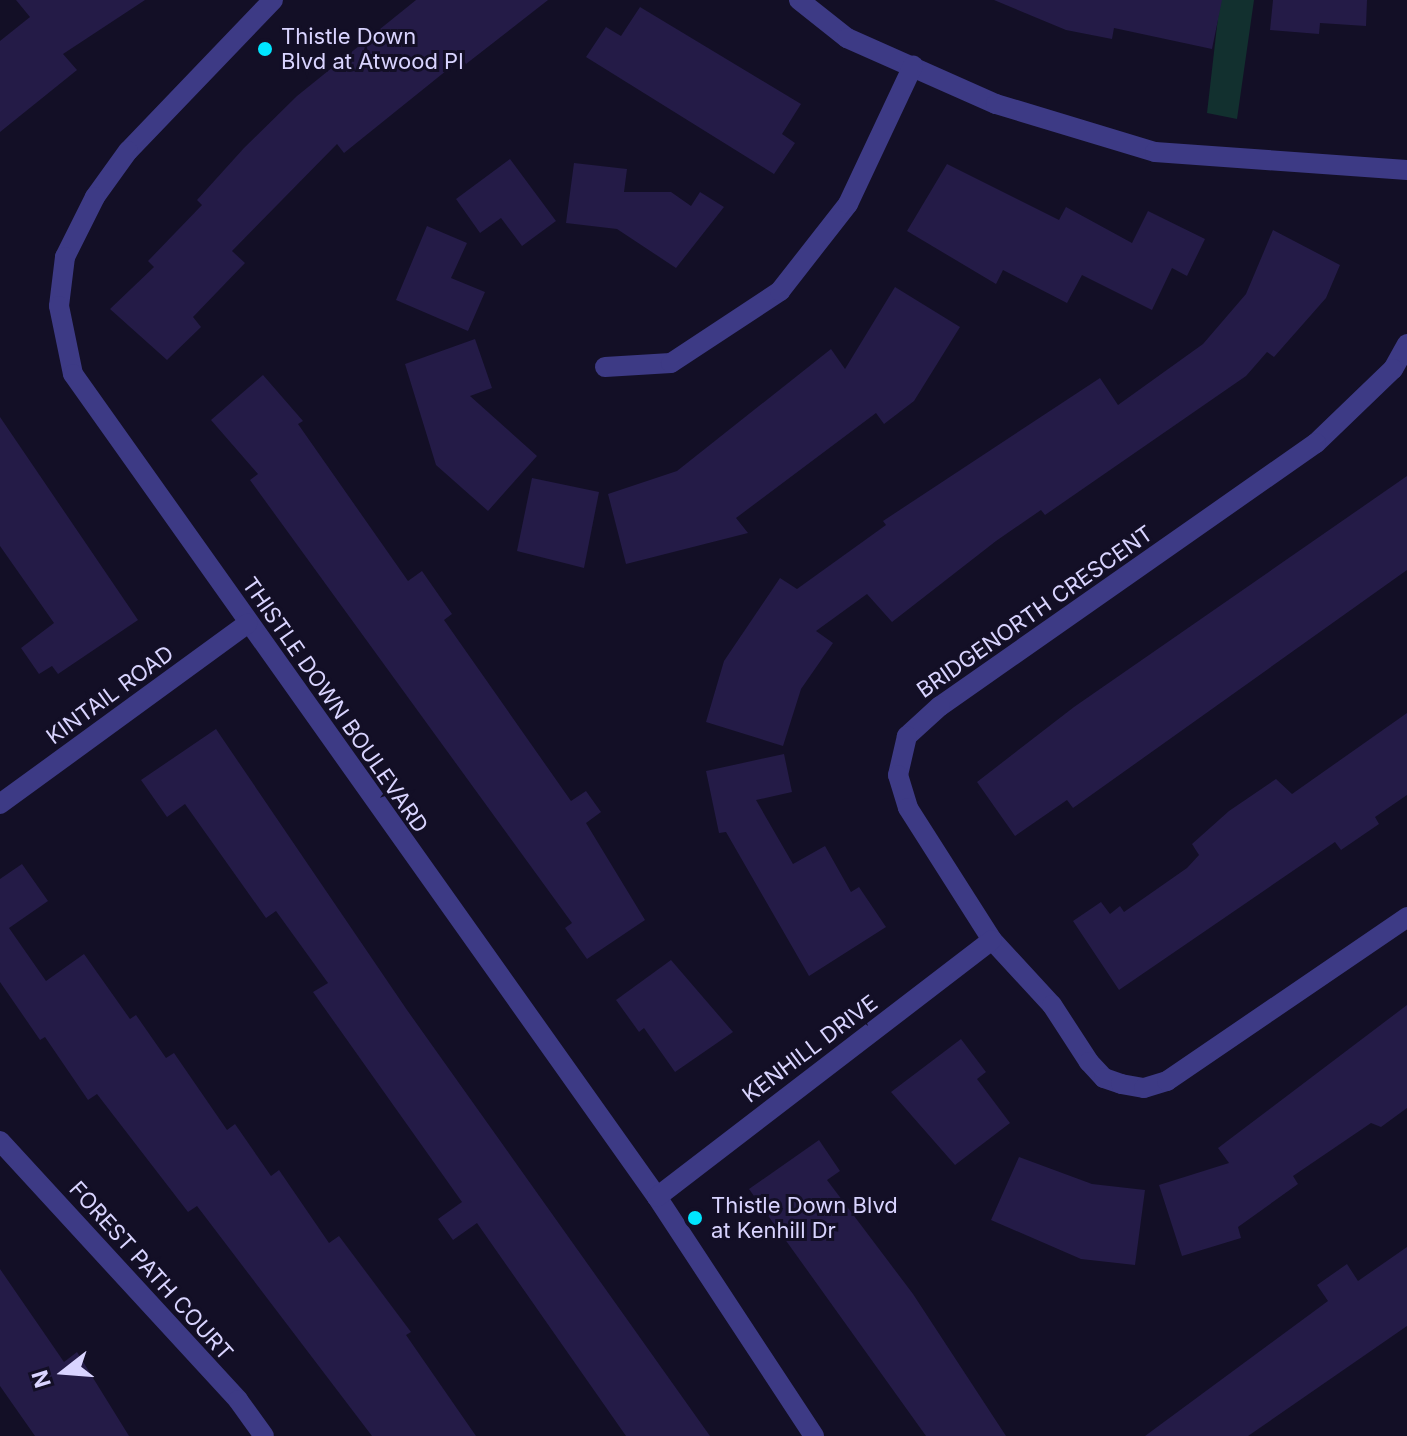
<!DOCTYPE html>
<style>
body{margin:0}
#map{position:relative;width:1407px;height:1436px;overflow:hidden;background:#130f26;font-family:Inter,sans-serif}
div>[style]{position:absolute}
[style*='--x']{left:calc(var(--x)*1px);top:calc(var(--y)*1px);width:calc(var(--w)*1px);rotate:calc(var(--a)*1deg)}
.green>*{inset:0;background:#12302f}
.building>*{inset:0;background:#241b47}
.street>*{height:20px;margin:-10px;padding:0 10px;transform-origin:10px;border-radius:10px;background:#3d3a85}
.dots>*{width:22px;height:22px;translate:-50% -50%;box-sizing:border-box;border:4px solid #130f26;border-radius:50%}
span{translate:-50% -50%;white-space:nowrap;text-align:center;line-height:1.15;-webkit-text-stroke:6px #130f26;paint-order:stroke}
.poi-label{font-size:22px;color:#d9d4ff}
.left{translate:0 -50%;text-align:left}
.street-label{font-size:22px;color:#d9d4ff}
.north{position:absolute;left:24px;top:1332px;width:80px;height:80px;-webkit-text-stroke:6px #130f26;paint-order:stroke;rotate:253deg;font-size:22px;font-weight:700;line-height:32px;text-align:center;color:#d9d4ff}
.north::after{content:'';display:block;margin:auto;width:28px;height:36px;background:#d9d4ff;clip-path:polygon(50% 0,100% 100%,50% 72%,0 100%)}
</style>
<div id="map">
<div class="green">
<div style="clip-path:polygon(1220px 0,1254px 0,1237px 119px,1207px 113px)"></div>
</div>
<div class="building">
<div style="clip-path:polygon(16px 0,145px 0,63px 54px,77px 70px,0 132px,0 41px,30px 17px)"></div>
<div style="clip-path:polygon(416px 0,548px 0,466px 64px,462px 58px,344px 153px,337px 144px,232px 251px,245px 263px,193px 317px,201px 327px,167px 360px,110px 309px,154px 267px,148px 261px,202px 205px,197px 200px,244px 148px,297px 96px)"></div>
<div style="clip-path:polygon(994px 0,1222px 0,1212px 49px,1114px 28px,1112px 39px,1066px 30px)"></div>
<div style="clip-path:polygon(1273px 0,1367px 0,1366px 26px,1320px 23px,1319px 34px,1270px 30px)"></div>
<div style="clip-path:polygon(640px 7px,801px 104px,782px 134px,795px 143px,774px 174px,586px 57px,606px 27px,621px 36px)"></div>
<div style="clip-path:polygon(510px 159px,556px 221px,522px 246px,501px 218px,480px 233px,456px 199px)"></div>
<div style="clip-path:polygon(574px 163px,627px 169px,624px 192px,671px 192px,691px 206px,700px 192px,724px 207px,676px 268px,617px 229px,566px 223px)"></div>
<div style="clip-path:polygon(947px 164px,1059px 220px,1066px 207px,1132px 243px,1148px 211px,1205px 239px,1187px 276px,1172px 268px,1152px 310px,1082px 275px,1067px 303px,1003px 270px,996px 284px,907px 231px)"></div>
<div style="clip-path:polygon(427px 226px,467px 243px,451px 278px,485px 292px,468px 331px,396px 300px)"></div>
<div style="clip-path:polygon(1273px 230px,1340px 265px,1326px 298px,1274px 357px,1267px 352px,1246px 376px,1045px 515px,1041px 510px,996px 541px,892px 622px,867px 594px,816px 631px,833px 643px,801px 689px,783px 746px,706px 722px,724px 661px,780px 578px,797px 589px,886px 525px,883px 521px,1100px 378px,1118px 405px,1203px 344px,1246px 294px)"></div>
<div style="clip-path:polygon(895px 287px,960px 327px,914px 401px,884px 424px,876px 413px,736px 518px,748px 533px,626px 564px,608px 494px,677px 471px,831px 349px,845px 369px)"></div>
<div style="clip-path:polygon(475px 339px,492px 388px,470px 396px,537px 456px,488px 511px,436px 465px,405px 364px)"></div>
<div style="clip-path:polygon(263px 375px,303px 421px,298px 424px,408px 581px,422px 571px,452px 614px,444px 620px,571px 801px,586px 791px,601px 812px,586px 823px,645px 920px,587px 959px,565px 928px,572px 923px,250px 480px,258px 474px,211px 420px)"></div>
<div style="clip-path:polygon(0 417px,138px 620px,58px 674px,52px 666px,39px 674px,21px 648px,54px 623px,0 546px)"></div>
<div style="clip-path:polygon(1407px 476px,1407px 570px,1073px 808px,1067px 800px,1015px 836px,977px 782px,1074px 707px)"></div>
<div style="clip-path:polygon(532px 478px,599px 492px,584px 568px,517px 551px)"></div>
<div style="clip-path:polygon(1407px 713px,1407px 795px,1375px 817px,1379px 824px,1341px 850px,1335px 842px,1119px 990px,1073px 921px,1101px 902px,1110px 914px,1120px 906px,1124px 912px,1187px 868px,1199px 855px,1192px 844px,1229px 811px,1276px 779px,1292px 794px)"></div>
<div style="clip-path:polygon(216px 729px,407px 1010px,710px 1436px,626px 1436px,477px 1223px,453px 1240px,438px 1219px,462px 1202px,313px 992px,328px 983px,276px 911px,266px 918px,185px 804px,167px 817px,141px 780px)"></div>
<div style="clip-path:polygon(784px 754px,792px 792px,756px 800px,793px 864px,825px 846px,851px 892px,859px 887px,886px 927px,809px 976px,726px 832px,719px 833px,706px 771px)"></div>
<div style="clip-path:polygon(22px 864px,48px 901px,9px 928px,46px 981px,84px 954px,130px 1019px,136px 1015px,166px 1058px,174px 1053px,227px 1130px,235px 1124px,271px 1176px,279px 1170px,329px 1243px,339px 1236px,411px 1332px,406px 1335px,476px 1436px,372px 1436px,197px 1206px,188px 1212px,97px 1094px,88px 1100px,45px 1037px,40px 1040px,0 982px,0 879px)"></div>
<div style="clip-path:polygon(671px 960px,733px 1032px,675px 1072px,644px 1028px,639px 1032px,616px 1000px)"></div>
<div style="clip-path:polygon(1407px 1005px,1407px 1108px,1381px 1127px,1371px 1123px,1293px 1176px,1298px 1184px,1238px 1227px,1241px 1238px,1182px 1256px,1159px 1185px,1229px 1163px,1218px 1148px)"></div>
<div style="clip-path:polygon(961px 1039px,986px 1072px,977px 1079px,1010px 1123px,955px 1165px,891px 1092px)"></div>
<div style="clip-path:polygon(819px 1140px,840px 1171px,827px 1180px,913px 1294px,1006px 1436px,926px 1436px,749px 1189px)"></div>
<div style="clip-path:polygon(1019px 1157px,1092px 1184px,1145px 1190px,1135px 1265px,1081px 1259px,991px 1220px)"></div>
<div style="clip-path:polygon(1407px 1247px,1407px 1326px,1248px 1436px,1145px 1436px,1328px 1301px,1317px 1285px,1347px 1264px,1358px 1281px)"></div>
<div style="clip-path:polygon(0 1269px,64px 1362px,77px 1352px,129px 1436px,35px 1436px,0 1386px)"></div>
</div>
<div class="street">
<div style="--x:273;--y:0;--w:209;--a:133.8"></div>
<div style="--x:128;--y:151;--w:57;--a:125.7"></div>
<div style="--x:95;--y:197;--w:67;--a:116.6"></div>
<div style="--x:65;--y:257;--w:49;--a:97"></div>
<div style="--x:59;--y:306;--w:69;--a:78.4"></div>
<div style="--x:73;--y:374;--w:1009;--a:54.64"></div>
<div style="--x:657;--y:1197;--w:286;--a:56.7"></div>
<div style="--x:799;--y:0;--w:61;--a:38.4"></div>
<div style="--x:847;--y:38;--w:163;--a:23.9"></div>
<div style="--x:996;--y:104;--w:166;--a:16.8"></div>
<div style="--x:1155;--y:152;--w:253;--a:4.1"></div>
<div style="--x:1407;--y:344;--w:29;--a:119"></div>
<div style="--x:1393;--y:369;--w:107;--a:136.1"></div>
<div style="--x:1316;--y:443;--w:459;--a:145"></div>
<div style="--x:940;--y:706;--w:45;--a:137.7"></div>
<div style="--x:907;--y:736;--w:40;--a:103"></div>
<div style="--x:898;--y:775;--w:34;--a:73"></div>
<div style="--x:908;--y:808;--w:156;--a:57.5"></div>
<div style="--x:992;--y:940;--w:88;--a:47.3"></div>
<div style="--x:1052;--y:1005;--w:68;--a:57"></div>
<div style="--x:1089;--y:1062;--w:22;--a:47"></div>
<div style="--x:1104;--y:1078;--w:18;--a:19"></div>
<div style="--x:1121;--y:1084;--w:23;--a:10"></div>
<div style="--x:1144;--y:1088;--w:24;--a:-17"></div>
<div style="--x:1167;--y:1081;--w:291;--a:-34.3"></div>
<div style="--x:605;--y:367;--w:66;--a:-3.5"></div>
<div style="--x:671;--y:363;--w:131;--a:-33.4"></div>
<div style="--x:780;--y:291;--w:110;--a:-52"></div>
<div style="--x:848;--y:204;--w:153;--a:-64.8"></div>
<div style="--x:0;--y:804;--w:306;--a:-36.1"></div>
<div style="--x:0;--y:1141;--w:352;--a:47.4"></div>
<div style="--x:238;--y:1400;--w:44;--a:54.2"></div>
<div style="--x:657;--y:1197;--w:422;--a:-37.5"></div>
</div>
<div class="dots">
<div style="left:265px;top:49px;background:#00e5ff"></div>
<div style="left:695px;top:1218px;background:#00e5ff"></div>
</div>
<div class="poi-label">
<span class="left" style="left:281px;top:49px">Thistle Down<br>Blvd at Atwood Pl</span>
<span class="left" style="left:711px;top:1218px">Thistle Down Blvd<br>at Kenhill Dr</span>
</div>
<div class="street-label">
<span style="left:1035px;top:612px;rotate:-35deg">BRIDGENORTH CRESCENT</span>
<span style="left:110px;top:695px;rotate:-36deg">KINTAIL ROAD</span>
<span style="left:335px;top:705px;rotate:55deg">THISTLE DOWN BOULEVARD</span>
<span style="left:810px;top:1049px;rotate:-37deg">KENHILL DRIVE</span>
<span style="left:151px;top:1271px;rotate:48deg">FOREST PATH COURT</span>
</div>
<div class="north">N</div>
</div>
